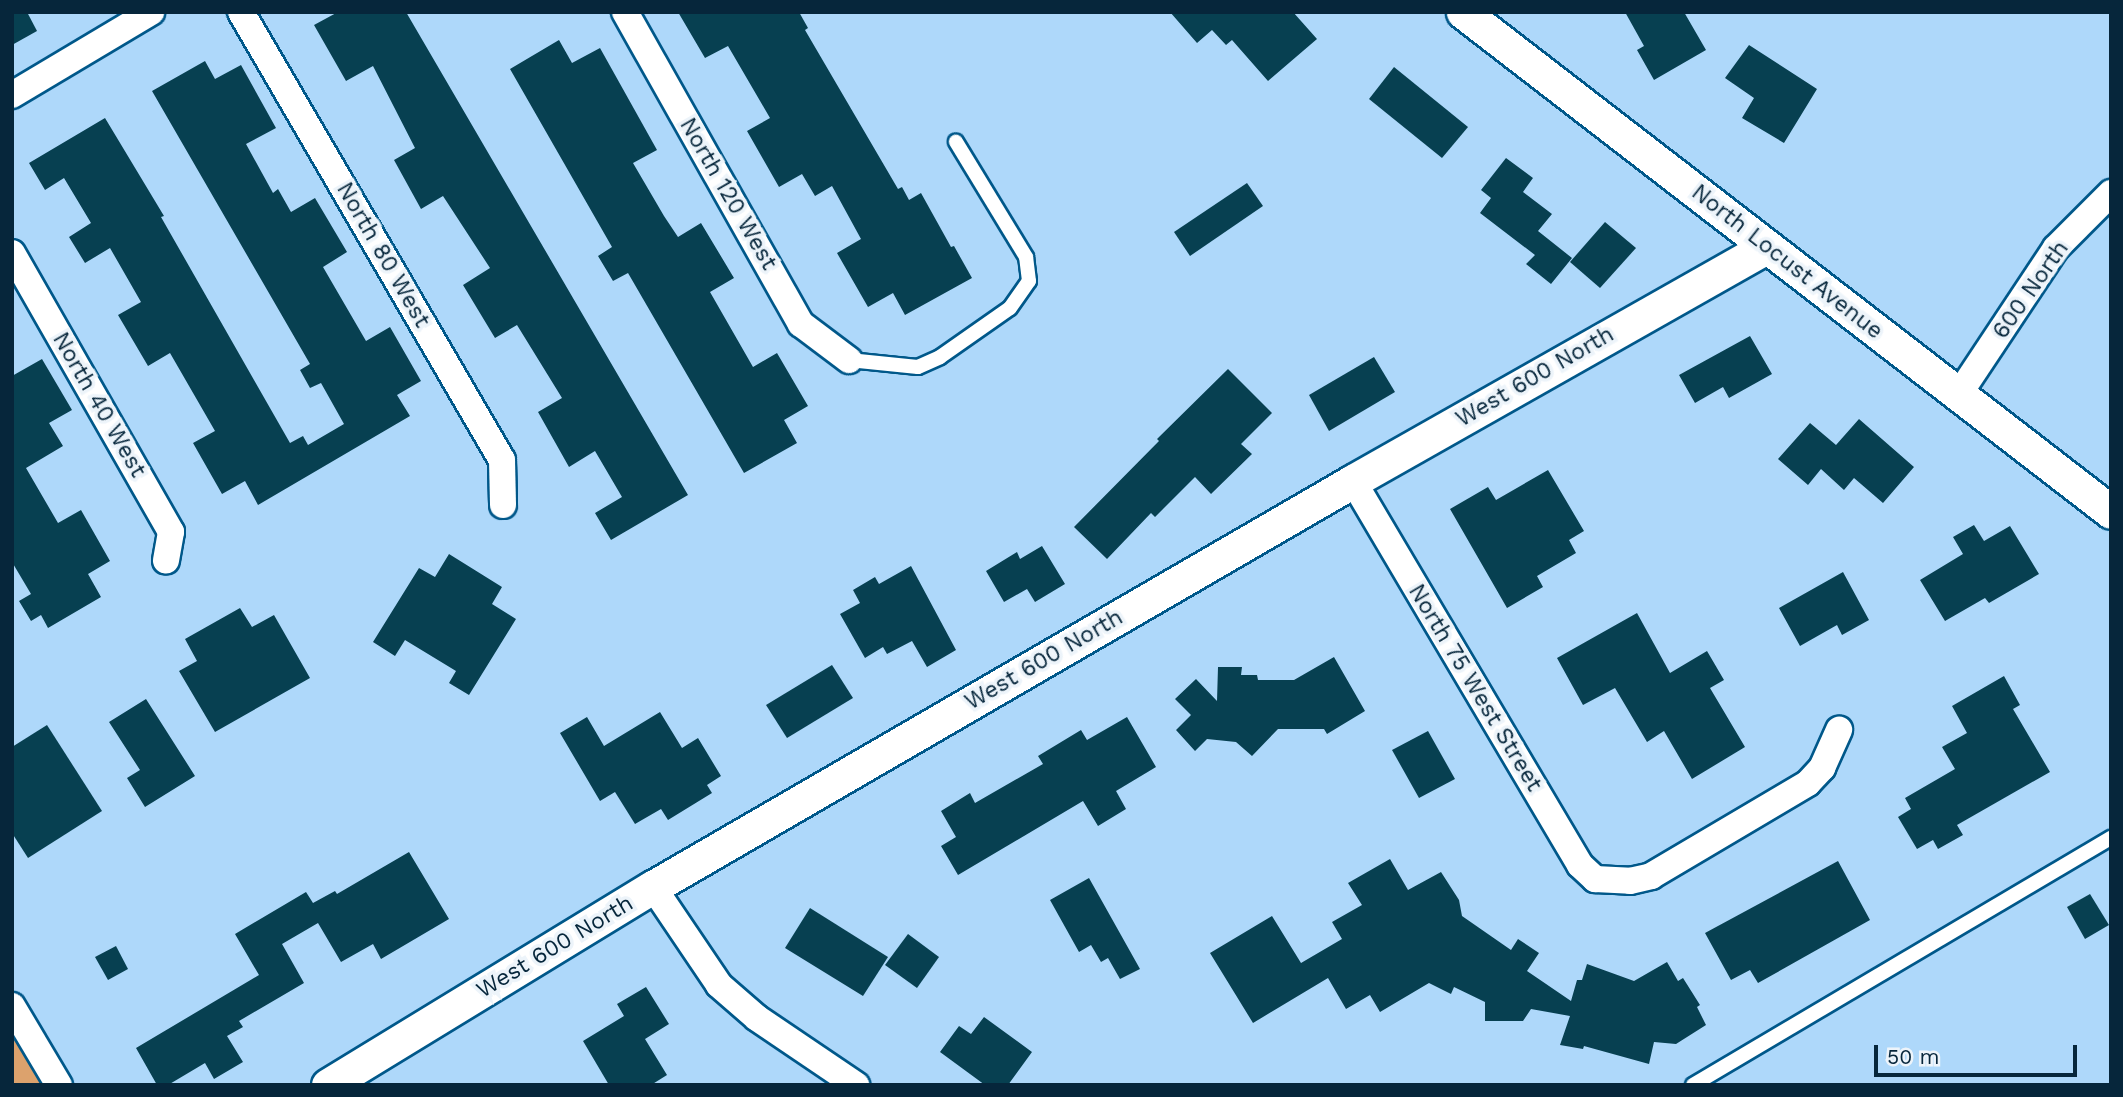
<!DOCTYPE html>
<style>
body{margin:0}
#map{position:relative;width:2123px;height:1097px;overflow:hidden;background:#aed8fa;font-family:"Work Sans",sans-serif}
div>[style]{position:absolute}
[style*='--x']{left:calc(var(--x)*1px);top:calc(var(--y)*1px);width:calc(var(--w)*1px);rotate:calc(var(--a)*1deg)}
.green>*{inset:0;background:#dca26d}
.building>*{inset:0;background:#074051}
.roads{filter:drop-shadow(2px 0 #00588a) drop-shadow(-2px 0 #00588a) drop-shadow(0 2px #00588a) drop-shadow(0 -2px #00588a)}
.service>*{height:14px;margin:-7px;padding:0 7px;transform-origin:7px;border-radius:7px;background:#fff}
.minor>*{height:26px;margin:-13px;padding:0 13px;transform-origin:13px;border-radius:13px;background:#fff}
.tertiary>*{height:33px;margin:-16.5px;padding:0 16.5px;transform-origin:16.5px;border-radius:16.5px;background:#fff}
span{translate:-50% -50%;white-space:nowrap;text-align:center;line-height:1.15;-webkit-text-stroke:7px #edf4fa;paint-order:stroke}
.street-label{font-size:23px;color:#06263b}
.frame{position:absolute;inset:0;border:14px solid #06263b;pointer-events:none}
.scale{position:absolute;left:1874px;top:1045px;width:203px;height:32px;box-sizing:border-box;border:4px solid #06263b;border-top:0;padding-left:9px;font-size:21px;line-height:24px;white-space:nowrap;color:#06263b;-webkit-text-stroke:5px #edf4fa;paint-order:stroke}
</style>
<div id="map">
<div class="green">
<div style="clip-path:polygon(12px 1028px,46px 1085px,12px 1085px)"></div>
</div>
<div class="building">
<div style="clip-path:polygon(12px 12px,27px 12px,37px 31px,12px 45px)"></div>
<div style="clip-path:polygon(338px 12px,406px 12px,688px 495px,611px 540px,595px 513px,622px 497px,595px 451px,569px 467px,538px 412px,562px 398px,517px 325px,495px 338px,463px 285px,490px 268px,443px 196px,421px 209px,394px 160px,415px 148px,373px 66px,346px 81px,314px 25px)"></div>
<div style="clip-path:polygon(678px 12px,799px 12px,808px 28px,805px 30px,898px 189px,902px 187px,909px 200px,921px 193px,951px 247px,954px 246px,972px 278px,905px 315px,893px 293px,868px 307px,837px 253px,861px 239px,832px 186px,815px 196px,802px 174px,779px 187px,747px 131px,770px 118px,728px 46px,705px 58px)"></div>
<div style="clip-path:polygon(1170px 12px,1293px 12px,1317px 39px,1268px 81px,1232px 40px,1226px 45px,1212px 30px,1197px 43px)"></div>
<div style="clip-path:polygon(1625px 12px,1684px 12px,1706px 50px,1654px 80px,1637px 50px,1644px 46px)"></div>
<div style="clip-path:polygon(559px 40px,572px 63px,600px 48px,657px 150px,633px 163px,664px 216px,678px 237px,701px 223px,734px 278px,710px 292px,753px 367px,777px 353px,808px 406px,784px 420px,797px 443px,744px 473px,628px 273px,613px 281px,598px 256px,612px 247px,510px 69px)"></div>
<div style="clip-path:polygon(1749px 45px,1817px 89px,1784px 143px,1742px 118px,1754px 98px,1725px 78px)"></div>
<div style="clip-path:polygon(205px 61px,215px 79px,241px 65px,276px 128px,246px 144px,273px 193px,278px 189px,291px 212px,315px 198px,347px 252px,323px 267px,366px 341px,390px 327px,421px 381px,397px 395px,410px 416px,258px 505px,245px 481px,222px 494px,193px 443px,215px 431px,170px 353px,148px 366px,118px 315px,141px 302px,110px 248px,85px 263px,69px 237px,91px 223px,64px 178px,45px 190px,29px 163px,105px 118px,164px 216px,161px 217px,290px 443px,303px 436px,308px 445px,344px 424px,321px 383px,310px 388px,300px 370px,310px 364px,152px 91px)"></div>
<div style="clip-path:polygon(1394px 67px,1468px 127px,1442px 158px,1369px 99px)"></div>
<div style="clip-path:polygon(1506px 158px,1533px 178px,1523px 192px,1552px 214px,1538px 231px,1572px 258px,1551px 284px,1526px 264px,1535px 255px,1480px 213px,1491px 198px,1481px 190px)"></div>
<div style="clip-path:polygon(1247px 183px,1263px 206px,1190px 256px,1174px 232px)"></div>
<div style="clip-path:polygon(1605px 222px,1636px 248px,1600px 288px,1570px 262px)"></div>
<div style="clip-path:polygon(1750px 336px,1772px 374px,1729px 398px,1723px 387px,1695px 403px,1679px 375px)"></div>
<div style="clip-path:polygon(1374px 357px,1395px 392px,1329px 431px,1309px 395px)"></div>
<div style="clip-path:polygon(42px 359px,72px 410px,49px 423px,63px 446px,26px 468px,58px 523px,81px 510px,110px 561px,88px 574px,101px 597px,48px 628px,41px 615px,31px 621px,19px 601px,31px 594px,12px 562px,12px 376px)"></div>
<div style="clip-path:polygon(1228px 369px,1272px 413px,1241px 444px,1252px 454px,1211px 494px,1195px 477px,1155px 517px,1151px 513px,1107px 559px,1074px 527px,1159px 441px,1157px 439px)"></div>
<div style="clip-path:polygon(1859px 419px,1914px 467px,1883px 503px,1854px 478px,1844px 490px,1821px 469px,1808px 485px,1778px 459px,1810px 423px,1836px 445px)"></div>
<div style="clip-path:polygon(1548px 470px,1584px 531px,1569px 540px,1576px 553px,1537px 576px,1543px 587px,1507px 608px,1450px 509px,1488px 487px,1496px 500px)"></div>
<div style="clip-path:polygon(1974px 525px,1984px 541px,2010px 526px,2039px 574px,1989px 603px,1985px 598px,1945px 621px,1920px 580px,1963px 554px,1953px 537px)"></div>
<div style="clip-path:polygon(1042px 546px,1065px 584px,1035px 602px,1027px 589px,1004px 602px,986px 571px,1017px 552px,1020px 559px)"></div>
<div style="clip-path:polygon(449px 554px,502px 587px,492px 604px,516px 619px,469px 695px,449px 683px,456px 671px,405px 640px,395px 656px,373px 642px,419px 568px,435px 577px)"></div>
<div style="clip-path:polygon(911px 566px,956px 650px,927px 667px,912px 641px,887px 654px,883px 647px,865px 658px,840px 614px,860px 603px,853px 590px,875px 577px,879px 584px)"></div>
<div style="clip-path:polygon(1843px 572px,1869px 620px,1842px 635px,1837px 625px,1800px 646px,1779px 608px)"></div>
<div style="clip-path:polygon(240px 608px,252px 627px,274px 615px,310px 678px,215px 732px,179px 671px,197px 661px,185px 639px)"></div>
<div style="clip-path:polygon(1637px 613px,1670px 673px,1707px 651px,1724px 680px,1710px 688px,1745px 747px,1692px 779px,1664px 731px,1647px 742px,1615px 688px,1583px 705px,1557px 658px)"></div>
<div style="clip-path:polygon(1334px 657px,1365px 711px,1327px 734px,1324px 729px,1278px 729px,1252px 756px,1236px 742px,1207px 739px,1195px 751px,1176px 730px,1191px 715px,1175px 699px,1196px 679px,1217px 701px,1218px 667px,1242px 667px,1241px 675px,1257px 675px,1258px 680px,1294px 680px)"></div>
<div style="clip-path:polygon(832px 665px,853px 698px,787px 738px,766px 705px)"></div>
<div style="clip-path:polygon(2004px 676px,2020px 705px,2013px 709px,2050px 772px,1957px 825px,1963px 835px,1938px 849px,1933px 840px,1917px 849px,1898px 817px,1911px 809px,1905px 798px,1955px 769px,1942px 747px,1967px 733px,1952px 706px)"></div>
<div style="clip-path:polygon(146px 699px,195px 776px,145px 807px,127px 778px,140px 770px,109px 722px)"></div>
<div style="clip-path:polygon(660px 712px,682px 748px,698px 738px,721px 776px,707px 785px,712px 793px,668px 820px,661px 809px,635px 824px,615px 792px,600px 801px,560px 733px,587px 717px,604px 746px)"></div>
<div style="clip-path:polygon(1127px 717px,1156px 767px,1116px 791px,1126px 809px,1098px 826px,1083px 801px,958px 875px,941px 846px,956px 837px,941px 811px,970px 793px,975px 803px,1043px 764px,1038px 756px,1081px 730px,1087px 740px)"></div>
<div style="clip-path:polygon(47px 725px,102px 811px,28px 858px,12px 833px,12px 747px)"></div>
<div style="clip-path:polygon(1428px 731px,1455px 779px,1419px 798px,1392px 750px)"></div>
<div style="clip-path:polygon(409px 852px,449px 919px,381px 959px,373px 944px,341px 962px,318px 923px,282px 944px,304px 983px,239px 1021px,243px 1027px,227px 1036px,243px 1062px,214px 1079px,205px 1063px,168px 1085px,157px 1085px,136px 1048px,259px 975px,235px 934px,306px 892px,313px 903px,335px 891px,337px 894px)"></div>
<div style="clip-path:polygon(1390px 859px,1408px 890px,1441px 872px,1459px 900px,1462px 916px,1511px 950px,1518px 939px,1539px 953px,1527px 971px,1571px 1001px,1577px 980px,1582px 980px,1587px 964px,1634px 981px,1667px 962px,1678px 981px,1683px 978px,1700px 1005px,1697px 1007px,1706px 1025px,1676px 1044px,1654px 1042px,1649px 1064px,1584px 1046px,1583px 1049px,1560px 1045px,1570px 1016px,1531px 1009px,1523px 1021px,1485px 1021px,1485px 1002px,1454px 987px,1451px 994px,1429px 983px,1380px 1012px,1370px 995px,1346px 1009px,1328px 978px,1253px 1023px,1210px 953px,1272px 916px,1301px 963px,1342px 939px,1332px 922px,1362px 905px,1348px 883px)"></div>
<div style="clip-path:polygon(1838px 861px,1870px 920px,1758px 983px,1750px 970px,1731px 980px,1705px 933px)"></div>
<div style="clip-path:polygon(1089px 878px,1140px 969px,1120px 979px,1108px 958px,1101px 962px,1091px 945px,1079px 952px,1050px 900px)"></div>
<div style="clip-path:polygon(2090px 894px,2109px 925px,2085px 939px,2067px 907px)"></div>
<div style="clip-path:polygon(810px 908px,888px 957px,863px 996px,785px 948px)"></div>
<div style="clip-path:polygon(908px 934px,939px 957px,917px 988px,885px 965px)"></div>
<div style="clip-path:polygon(116px 946px,128px 969px,108px 980px,95px 957px)"></div>
<div style="clip-path:polygon(646px 987px,669px 1024px,645px 1039px,667px 1075px,651px 1085px,609px 1085px,583px 1041px,624px 1016px,617px 1004px)"></div>
<div style="clip-path:polygon(984px 1017px,1032px 1052px,1008px 1085px,985px 1085px,940px 1052px,959px 1026px,971px 1034px)"></div>
</div>
<div class="roads">
<div class="service">
<div style="--x:849;--y:360;--w:69;--a:5.8"></div>
<div style="--x:918;--y:367;--w:24;--a:-24"></div>
<div style="--x:940;--y:357;--w:85;--a:-35"></div>
<div style="--x:1010;--y:308;--w:33;--a:-55"></div>
<div style="--x:1029;--y:281;--w:24;--a:-97"></div>
<div style="--x:1026;--y:257;--w:135;--a:-121.3"></div>
<div style="--x:1693;--y:1085;--w:486;--a:-30.6"></div>
</div>
<div class="minor">
<div style="--x:241;--y:12;--w:518;--a:59.78"></div>
<div style="--x:502;--y:460;--w:45;--a:88.7"></div>
<div style="--x:625;--y:12;--w:358;--a:60.6"></div>
<div style="--x:801;--y:324;--w:60;--a:36.9"></div>
<div style="--x:12;--y:95;--w:162;--a:-30.8"></div>
<div style="--x:12;--y:253;--w:321;--a:60.3"></div>
<div style="--x:171;--y:532;--w:29;--a:100"></div>
<div style="--x:1959;--y:394;--w:175;--a:-56.4"></div>
<div style="--x:2056;--y:248;--w:78;--a:-45"></div>
<div style="--x:1353;--y:481;--w:446;--a:59.4"></div>
<div style="--x:1580;--y:865;--w:21;--a:43"></div>
<div style="--x:1595;--y:879;--w:35;--a:3"></div>
<div style="--x:1630;--y:881;--w:22;--a:-13"></div>
<div style="--x:1651;--y:876;--w:182;--a:-30.6"></div>
<div style="--x:1808;--y:783;--w:21;--a:-47"></div>
<div style="--x:1822;--y:768;--w:42;--a:-65.9"></div>
<div style="--x:653;--y:887;--w:118;--a:56"></div>
<div style="--x:719;--y:985;--w:50;--a:41"></div>
<div style="--x:757;--y:1018;--w:120;--a:34.1"></div>
<div style="--x:12;--y:1006;--w:92;--a:59.3"></div>
</div>
<div class="tertiary">
<div style="--x:1463;--y:12;--w:818;--a:37.65"></div>
<div style="--x:328;--y:1085;--w:381;--a:-31.4"></div>
<div style="--x:653;--y:887;--w:809;--a:-30.11"></div>
<div style="--x:1353;--y:481;--w:475;--a:-29.5"></div>
</div>
</div>
<div class="street-label">
<span style="left:728px;top:194px;rotate:60deg">North 120 West</span>
<span style="left:383px;top:255px;rotate:60deg">North 80 West</span>
<span style="left:1787px;top:262px;rotate:38deg">North Locust Avenue</span>
<span style="left:2031px;top:290px;rotate:-55deg">600 North</span>
<span style="left:1535px;top:377px;rotate:-30deg">West 600 North</span>
<span style="left:99px;top:405px;rotate:60deg">North 40 West</span>
<span style="left:1044px;top:660px;rotate:-30deg">West 600 North</span>
<span style="left:1475px;top:688px;rotate:59deg">North 75 West Street</span>
<span style="left:555px;top:947px;rotate:-31deg">West 600 North</span>
</div>
<div class="frame"></div>
<div class="scale">50 m</div>
</div>
